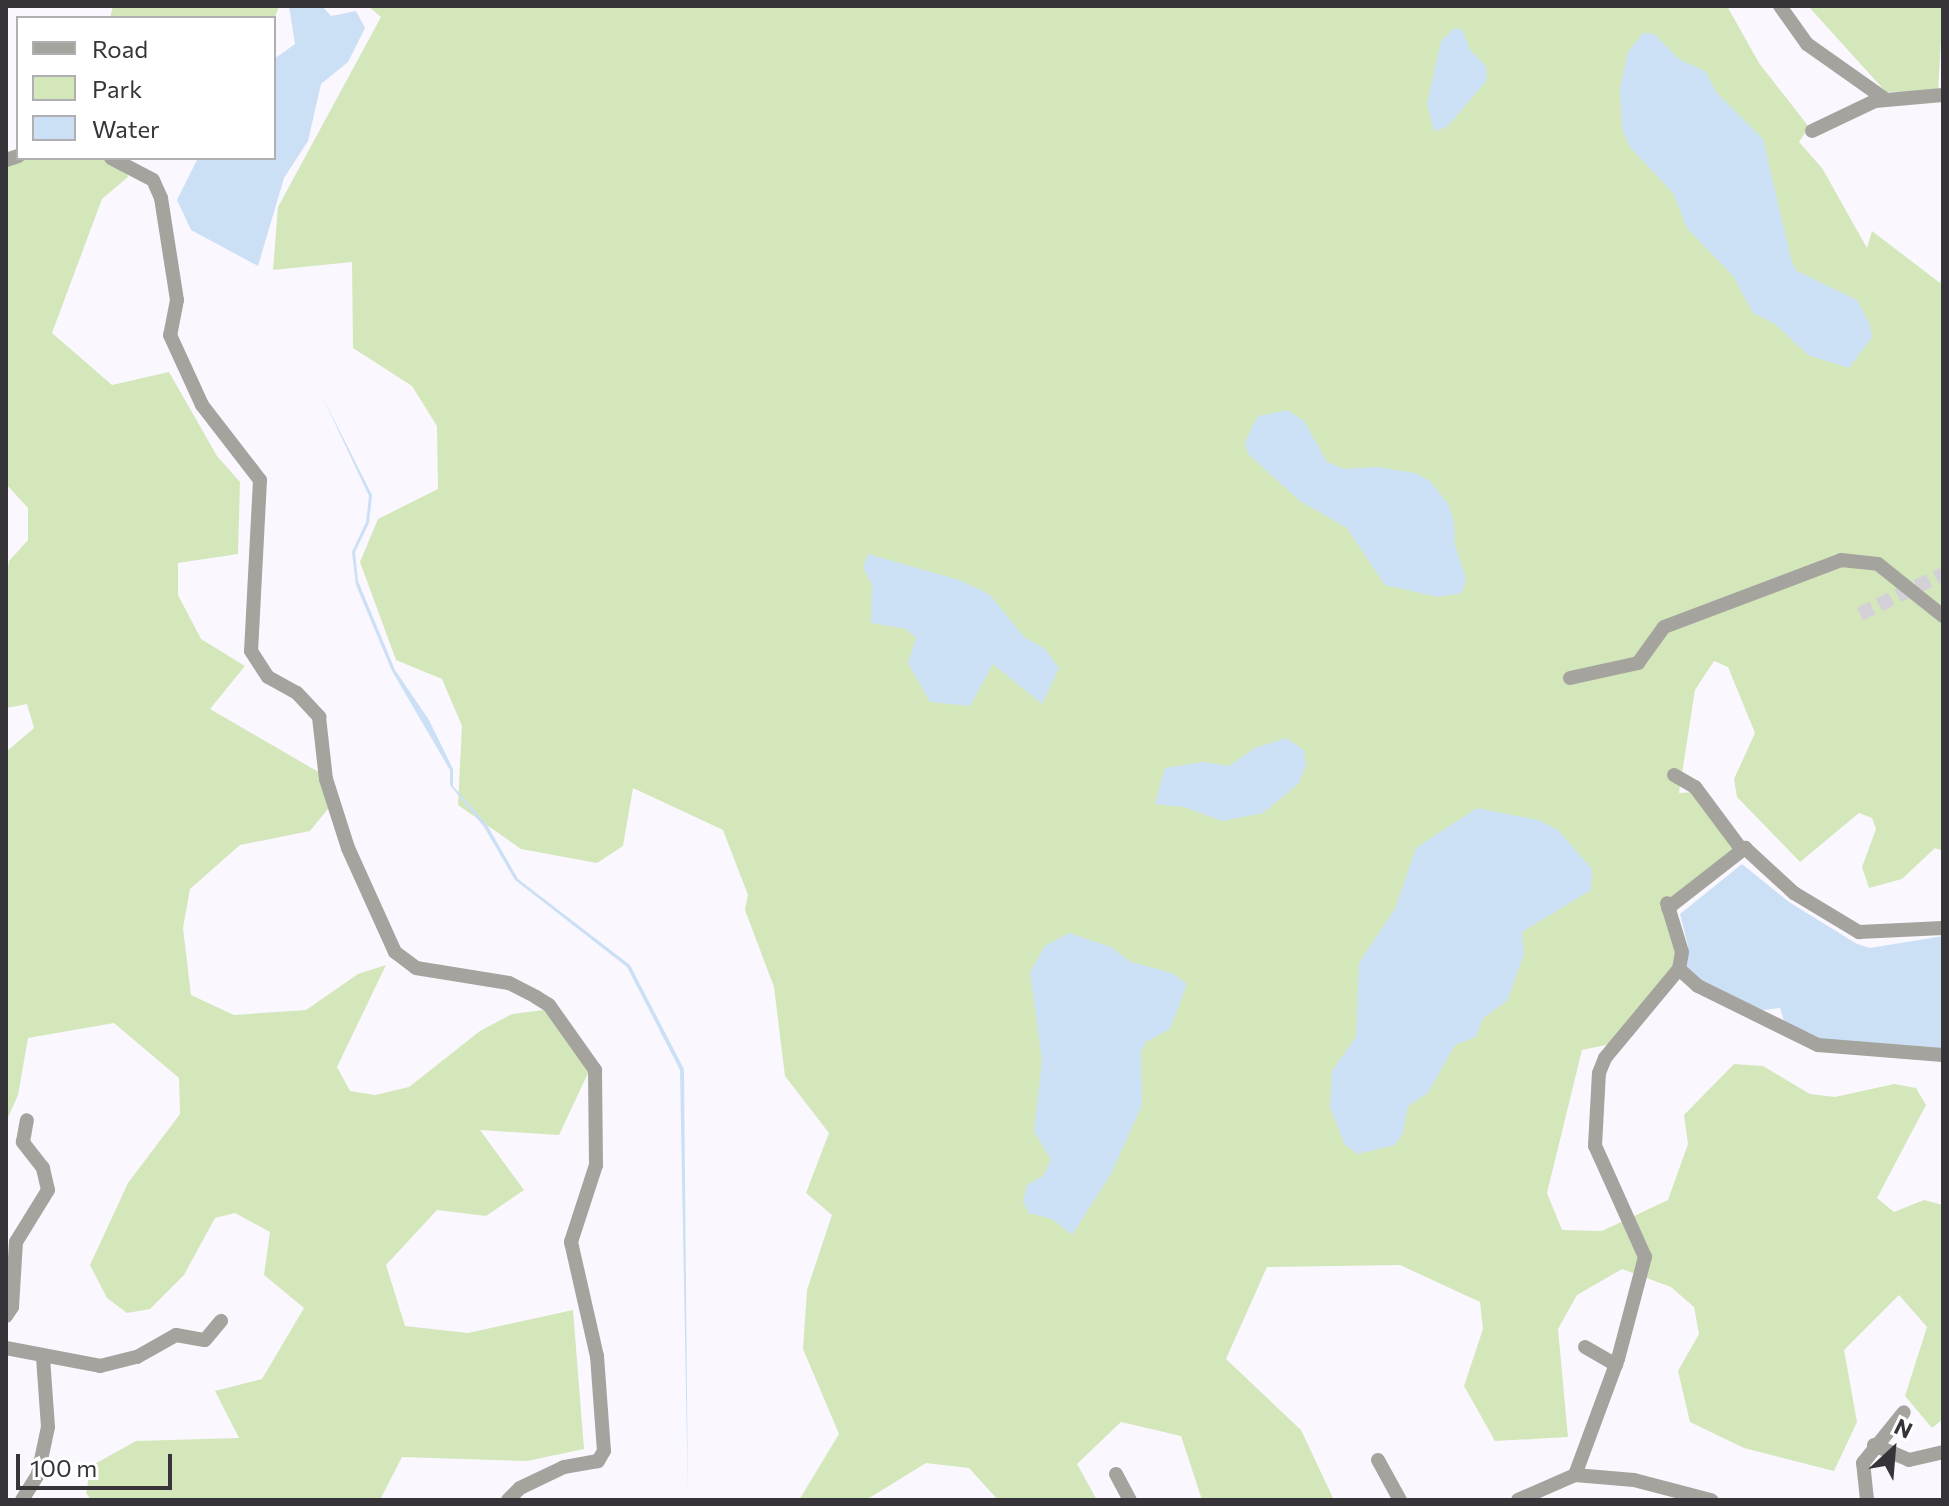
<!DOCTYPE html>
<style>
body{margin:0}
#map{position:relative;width:1949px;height:1506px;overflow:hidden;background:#fbf7ff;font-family:Commissioner,sans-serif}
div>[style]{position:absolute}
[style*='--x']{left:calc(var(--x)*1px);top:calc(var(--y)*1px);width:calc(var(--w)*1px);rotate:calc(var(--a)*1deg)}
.green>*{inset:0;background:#d3e7bb}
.water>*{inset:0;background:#cbe0f5}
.minor-tunnel>*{height:14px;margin-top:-7px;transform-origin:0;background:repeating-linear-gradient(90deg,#d4d0d7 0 14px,transparent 0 21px)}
.minor>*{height:14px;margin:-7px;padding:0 7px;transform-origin:7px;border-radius:7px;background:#a5a39d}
span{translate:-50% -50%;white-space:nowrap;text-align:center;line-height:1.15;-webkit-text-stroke:6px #fff;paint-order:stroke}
.frame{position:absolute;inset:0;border:8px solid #363439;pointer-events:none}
.legend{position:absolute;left:16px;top:16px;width:260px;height:144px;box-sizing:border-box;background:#fff;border:2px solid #afaeb0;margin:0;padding:10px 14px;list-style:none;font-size:24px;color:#363439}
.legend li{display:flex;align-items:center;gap:16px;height:40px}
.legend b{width:40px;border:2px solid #afaeb0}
.north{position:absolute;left:1853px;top:1410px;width:80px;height:80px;-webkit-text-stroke:6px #fff;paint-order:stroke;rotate:26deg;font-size:22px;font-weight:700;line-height:32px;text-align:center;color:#363439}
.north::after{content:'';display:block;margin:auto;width:28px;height:36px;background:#363439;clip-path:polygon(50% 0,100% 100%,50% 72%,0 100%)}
.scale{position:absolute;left:16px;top:1454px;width:156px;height:36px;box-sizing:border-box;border:4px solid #363439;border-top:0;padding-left:10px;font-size:24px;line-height:28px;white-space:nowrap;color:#363439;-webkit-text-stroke:6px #fff;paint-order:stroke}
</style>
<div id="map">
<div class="green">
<div style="clip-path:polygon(113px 6px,279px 6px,274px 20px,110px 18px)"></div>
<div style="clip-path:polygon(368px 6px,1727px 6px,1759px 63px,1809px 127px,1799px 142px,1822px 168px,1867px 248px,1872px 231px,1940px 283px,1943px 273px,1943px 851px,1935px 848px,1902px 879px,1869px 888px,1862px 867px,1876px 829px,1872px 818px,1859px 813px,1800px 862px,1737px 797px,1734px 779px,1755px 733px,1728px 667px,1714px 661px,1695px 690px,1679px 793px,1694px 792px,1734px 850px,1662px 906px,1676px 940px,1676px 968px,1615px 1043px,1582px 1050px,1547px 1193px,1562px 1230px,1602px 1231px,1668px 1200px,1688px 1144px,1684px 1115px,1734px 1064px,1763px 1066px,1810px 1094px,1835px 1097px,1894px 1084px,1916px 1088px,1926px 1105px,1877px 1198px,1894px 1212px,1924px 1200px,1943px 1205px,1943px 1419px,1932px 1428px,1905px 1396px,1927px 1327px,1899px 1295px,1844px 1350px,1857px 1422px,1834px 1471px,1744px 1448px,1690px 1422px,1678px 1371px,1699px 1334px,1694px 1307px,1671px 1287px,1622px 1269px,1577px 1295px,1558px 1329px,1568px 1437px,1495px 1441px,1464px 1386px,1483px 1329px,1480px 1302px,1400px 1265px,1267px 1267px,1226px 1359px,1301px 1430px,1334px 1500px,1202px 1500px,1181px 1436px,1121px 1422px,1077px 1464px,1097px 1500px,998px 1500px,969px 1468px,926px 1463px,866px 1500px,799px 1500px,839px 1434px,803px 1349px,807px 1290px,832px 1215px,806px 1193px,829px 1133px,785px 1076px,774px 987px,745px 910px,748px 895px,723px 830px,633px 788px,623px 846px,597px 863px,521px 849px,458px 805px,462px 726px,442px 679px,396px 660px,360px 562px,378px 519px,438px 489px,437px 426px,412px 386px,353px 348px,352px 262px,273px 270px,278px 207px,381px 17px)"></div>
<div style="clip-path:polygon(1808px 6px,1943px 6px,1938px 91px,1886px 92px)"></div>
<div style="clip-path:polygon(18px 147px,18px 158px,124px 158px,128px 177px,102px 199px,52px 333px,112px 385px,169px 372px,217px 456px,240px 482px,238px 554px,178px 563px,178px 595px,201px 639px,245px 666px,210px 709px,322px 774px,331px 805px,310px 831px,240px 845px,190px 889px,183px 928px,191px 995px,234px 1015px,306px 1010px,358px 974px,386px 965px,337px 1067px,350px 1091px,375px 1095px,409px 1087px,480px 1031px,512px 1014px,551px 1009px,590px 1069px,559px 1135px,480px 1130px,524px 1190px,486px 1216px,437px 1210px,386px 1265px,405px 1326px,468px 1333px,573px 1310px,584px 1449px,527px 1461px,402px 1457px,380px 1500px,91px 1500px,86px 1493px,91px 1466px,136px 1441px,239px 1438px,215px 1391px,262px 1379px,304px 1308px,264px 1275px,270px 1232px,235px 1213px,215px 1218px,184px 1275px,150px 1309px,127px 1313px,107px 1298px,90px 1265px,128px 1183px,180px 1114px,179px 1078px,114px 1023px,28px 1038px,18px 1095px,6px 1122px,6px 752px,34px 728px,27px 704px,6px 708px,6px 581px,9px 561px,28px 540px,28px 508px,6px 484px,6px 158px)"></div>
</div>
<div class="water">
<div style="clip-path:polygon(289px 6px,322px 6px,331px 16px,356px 11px,365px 28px,348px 62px,321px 84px,308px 141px,284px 178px,258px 266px,191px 230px,177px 200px,198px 158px,274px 158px,274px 59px,295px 44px)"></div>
<div style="clip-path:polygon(1455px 28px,1462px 30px,1470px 50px,1486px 66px,1487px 80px,1447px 127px,1434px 131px,1427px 104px,1441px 41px)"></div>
<div style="clip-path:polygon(1643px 33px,1654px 34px,1680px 60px,1705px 71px,1717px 93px,1763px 139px,1792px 263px,1797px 271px,1857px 300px,1870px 325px,1872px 337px,1849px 368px,1808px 355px,1775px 324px,1753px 313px,1733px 276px,1687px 228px,1673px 193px,1629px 146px,1622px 128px,1620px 88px,1628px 52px)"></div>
<div style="clip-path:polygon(323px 398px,372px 495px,369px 523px,355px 552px,358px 581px,395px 670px,429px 720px,453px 769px,453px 786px,487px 825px,518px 879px,630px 965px,684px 1069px,688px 1500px,680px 1070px,627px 967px,515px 880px,484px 827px,450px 785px,450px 770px,392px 671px,356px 585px,352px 552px,366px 522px,369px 496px)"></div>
<div style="clip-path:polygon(1287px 410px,1304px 421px,1327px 462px,1344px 469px,1377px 467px,1415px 473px,1430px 481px,1449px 505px,1454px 523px,1455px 545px,1466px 579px,1462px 593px,1438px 597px,1385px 585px,1347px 528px,1300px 501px,1248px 454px,1245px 443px,1254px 423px,1259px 416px)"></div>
<div style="clip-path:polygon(868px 554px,959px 580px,989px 594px,1025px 638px,1044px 648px,1059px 668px,1042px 704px,993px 664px,970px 706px,930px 702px,908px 663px,916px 638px,906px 629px,871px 623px,872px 584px,863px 568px)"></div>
<div style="clip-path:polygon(1286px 738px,1304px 750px,1306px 765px,1299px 783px,1263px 813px,1222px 821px,1184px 807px,1155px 804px,1165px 768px,1203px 762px,1229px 766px,1255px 748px)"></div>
<div style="clip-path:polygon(1477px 808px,1538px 820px,1558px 830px,1592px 869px,1591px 890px,1522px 932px,1524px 954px,1507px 1001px,1483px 1018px,1476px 1037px,1455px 1045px,1428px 1093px,1408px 1106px,1403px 1133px,1395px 1145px,1358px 1154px,1345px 1145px,1330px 1108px,1332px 1071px,1356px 1037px,1359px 963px,1395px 909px,1416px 848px)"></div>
<div style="clip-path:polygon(1742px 864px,1789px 902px,1857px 944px,1870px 948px,1943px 936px,1943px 1053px,1825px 1042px,1785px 1024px,1780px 1008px,1763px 1010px,1702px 983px,1686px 966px,1688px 946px,1680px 914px)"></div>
<div style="clip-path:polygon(1069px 933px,1111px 947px,1131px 962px,1172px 973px,1187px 984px,1170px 1029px,1146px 1042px,1141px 1052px,1142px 1105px,1111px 1174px,1072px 1235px,1052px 1219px,1029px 1213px,1023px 1201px,1027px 1185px,1043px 1176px,1051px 1160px,1034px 1131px,1042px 1061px,1030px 972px,1045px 946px)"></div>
</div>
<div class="minor-tunnel">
<div style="--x:1860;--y:614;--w:92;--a:-25.7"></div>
</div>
<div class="minor">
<div style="--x:1780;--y:6;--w:47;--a:54.6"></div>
<div style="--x:1807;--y:44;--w:95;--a:35.2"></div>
<div style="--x:1812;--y:131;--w:70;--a:-25.5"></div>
<div style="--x:1875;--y:101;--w:68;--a:-5"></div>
<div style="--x:111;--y:158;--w:47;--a:27.6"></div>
<div style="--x:153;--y:180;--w:20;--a:66"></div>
<div style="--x:161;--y:198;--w:103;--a:81.1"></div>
<div style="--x:177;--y:300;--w:36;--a:101"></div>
<div style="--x:170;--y:335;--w:77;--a:65.4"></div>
<div style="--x:202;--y:405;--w:95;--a:52.3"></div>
<div style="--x:260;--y:480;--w:171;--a:93"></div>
<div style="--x:251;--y:651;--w:31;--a:57"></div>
<div style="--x:268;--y:677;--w:33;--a:29"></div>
<div style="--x:297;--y:693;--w:33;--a:47"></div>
<div style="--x:319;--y:717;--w:62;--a:83.6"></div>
<div style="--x:326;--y:779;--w:72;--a:72.3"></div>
<div style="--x:348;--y:848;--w:114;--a:65.7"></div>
<div style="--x:395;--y:952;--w:26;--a:37"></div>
<div style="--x:416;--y:968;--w:94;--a:9.2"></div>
<div style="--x:509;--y:983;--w:30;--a:27"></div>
<div style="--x:536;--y:997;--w:15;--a:32"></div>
<div style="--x:549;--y:1005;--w:80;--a:54.7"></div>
<div style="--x:595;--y:1070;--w:95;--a:89.4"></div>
<div style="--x:596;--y:1165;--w:81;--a:108"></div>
<div style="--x:571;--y:1242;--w:117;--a:77.2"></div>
<div style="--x:597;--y:1356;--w:95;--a:85.8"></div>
<div style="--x:604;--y:1451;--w:12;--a:121"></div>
<div style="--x:598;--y:1461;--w:35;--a:170"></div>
<div style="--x:564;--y:1467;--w:49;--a:154.5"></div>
<div style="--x:520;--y:1488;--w:17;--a:135"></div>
<div style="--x:6;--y:160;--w:13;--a:-18"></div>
<div style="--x:1570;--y:678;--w:70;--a:-12.4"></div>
<div style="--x:1638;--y:663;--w:44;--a:-54.2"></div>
<div style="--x:1664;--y:627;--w:189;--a:-20.7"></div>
<div style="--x:1841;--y:560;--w:37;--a:6"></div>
<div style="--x:1878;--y:564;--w:83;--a:38.7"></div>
<div style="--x:1674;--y:775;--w:24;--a:30"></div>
<div style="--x:1695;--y:787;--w:79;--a:53.3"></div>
<div style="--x:1668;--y:908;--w:98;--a:-37.9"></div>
<div style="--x:1745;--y:848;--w:67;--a:42.6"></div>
<div style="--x:1794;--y:893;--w:76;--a:31"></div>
<div style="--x:1859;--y:932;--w:84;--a:-2.7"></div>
<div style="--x:1679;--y:969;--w:25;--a:42"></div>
<div style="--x:1698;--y:986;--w:134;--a:26.2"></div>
<div style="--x:1818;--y:1045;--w:125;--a:4.6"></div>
<div style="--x:6;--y:1316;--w:11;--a:-56"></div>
<div style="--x:12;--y:1307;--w:65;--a:-86.5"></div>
<div style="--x:16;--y:1242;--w:61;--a:-58.4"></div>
<div style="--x:48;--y:1190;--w:23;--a:-103"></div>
<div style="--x:43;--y:1168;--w:33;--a:-128"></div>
<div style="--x:23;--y:1142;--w:22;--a:-80"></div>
<div style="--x:1585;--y:1347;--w:36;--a:30"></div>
<div style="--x:6;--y:1348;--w:96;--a:10.8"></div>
<div style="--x:100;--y:1366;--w:38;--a:-14"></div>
<div style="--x:137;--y:1357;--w:45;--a:-29.4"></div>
<div style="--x:176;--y:1335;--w:29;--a:10"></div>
<div style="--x:205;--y:1340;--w:25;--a:-50"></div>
<div style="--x:1874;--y:1445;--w:38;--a:23"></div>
<div style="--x:1909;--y:1460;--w:35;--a:-13"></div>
<div style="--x:1378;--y:1460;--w:46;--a:61.2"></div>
<div style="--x:1116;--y:1474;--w:30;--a:62"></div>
<div style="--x:1575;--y:1475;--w:124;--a:-69.7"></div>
<div style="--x:1618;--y:1359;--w:106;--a:-75.2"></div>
<div style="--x:1645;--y:1257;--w:122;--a:-114.2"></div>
<div style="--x:1595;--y:1146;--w:73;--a:-86.9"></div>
<div style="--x:1599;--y:1073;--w:16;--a:-68"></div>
<div style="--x:1605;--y:1058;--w:116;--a:-50.3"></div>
<div style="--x:1679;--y:969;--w:17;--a:-80"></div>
<div style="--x:1682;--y:952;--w:51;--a:-107"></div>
<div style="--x:22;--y:1500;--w:31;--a:-58"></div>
<div style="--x:38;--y:1474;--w:48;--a:-78"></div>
<div style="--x:48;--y:1427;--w:70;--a:-94.1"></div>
<div style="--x:1518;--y:1500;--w:62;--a:-23.7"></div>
<div style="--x:1575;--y:1475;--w:59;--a:4.8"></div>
<div style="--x:1634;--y:1480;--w:80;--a:14.6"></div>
<div style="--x:1867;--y:1500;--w:37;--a:-96"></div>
<div style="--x:1863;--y:1463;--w:65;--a:-51.2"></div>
</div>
<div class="frame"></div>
<ul class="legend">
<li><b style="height:10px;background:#a5a39d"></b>Road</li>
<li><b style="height:22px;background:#d3e7bb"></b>Park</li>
<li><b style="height:22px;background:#cbe0f5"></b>Water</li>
</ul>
<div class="north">N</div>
<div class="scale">100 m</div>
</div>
